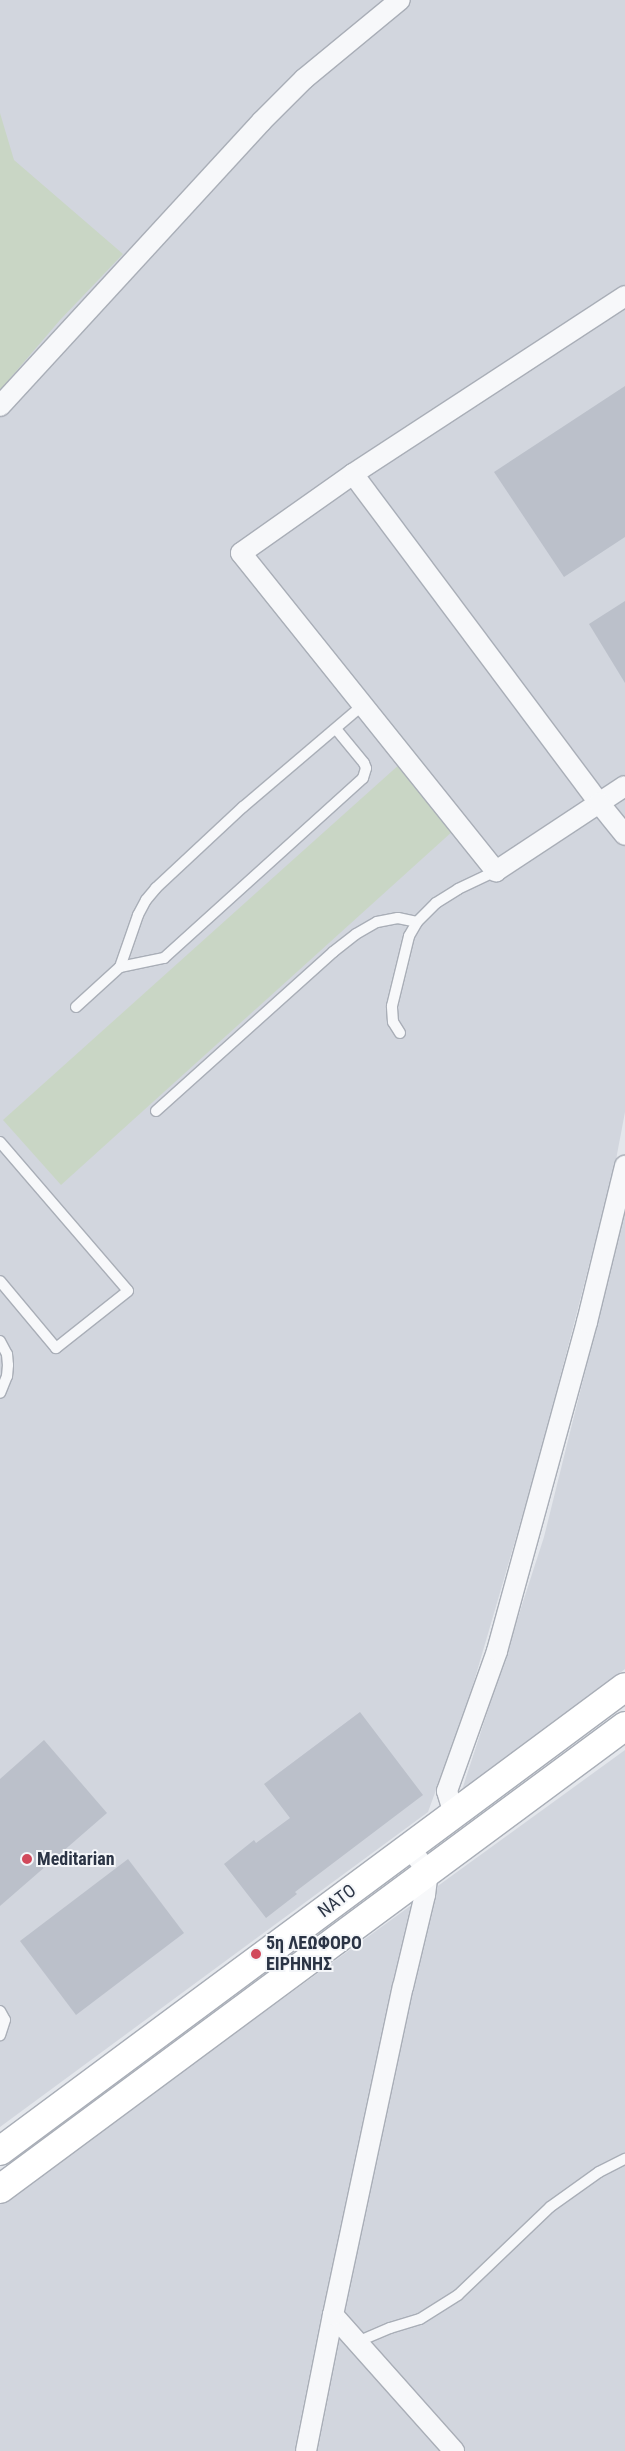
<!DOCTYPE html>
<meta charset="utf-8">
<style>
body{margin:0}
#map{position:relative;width:625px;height:2451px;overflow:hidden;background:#e4e7ec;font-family:"Roboto Condensed",sans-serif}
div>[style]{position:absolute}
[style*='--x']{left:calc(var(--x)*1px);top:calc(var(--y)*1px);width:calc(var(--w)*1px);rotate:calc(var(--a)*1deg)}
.built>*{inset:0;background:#d2d6de}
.green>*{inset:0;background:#c9d6c5}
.building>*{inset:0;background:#bbc0ca}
.roads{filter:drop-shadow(1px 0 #a9aeb7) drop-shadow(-1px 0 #a9aeb7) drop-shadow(0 1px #a9aeb7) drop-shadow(0 -1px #a9aeb7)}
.lane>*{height:10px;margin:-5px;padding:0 5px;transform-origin:5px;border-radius:5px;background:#f7f8fa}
.street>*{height:20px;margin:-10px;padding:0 10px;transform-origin:10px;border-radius:10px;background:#f7f8fa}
.secondary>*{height:28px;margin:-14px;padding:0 14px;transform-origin:14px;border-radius:14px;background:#fff}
.dots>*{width:14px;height:14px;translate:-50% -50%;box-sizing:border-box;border:2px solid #f4f6f9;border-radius:50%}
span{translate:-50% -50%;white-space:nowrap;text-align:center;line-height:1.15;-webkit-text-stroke:4px #f4f6f9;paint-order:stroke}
.poi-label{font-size:18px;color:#2b3445;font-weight:700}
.left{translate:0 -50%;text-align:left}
.street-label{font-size:18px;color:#2b3445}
</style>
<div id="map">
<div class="built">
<div style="clip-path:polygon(0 0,625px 0,625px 1112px,615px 1165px,539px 1459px,468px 1702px,428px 1812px,0 2127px)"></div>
<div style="clip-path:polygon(625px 1211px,625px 1669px,462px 1790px,544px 1537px)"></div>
<div style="clip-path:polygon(625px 1750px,625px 2451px,0 2451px,0 2204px)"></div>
</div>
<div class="green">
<div style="clip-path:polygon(0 113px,14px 160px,123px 254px,60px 320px,0 390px)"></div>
<div style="clip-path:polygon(401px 763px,454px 830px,61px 1185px,3px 1120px)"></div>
</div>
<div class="building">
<div style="clip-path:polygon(625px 386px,625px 537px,564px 577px,494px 472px)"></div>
<div style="clip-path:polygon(625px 601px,625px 683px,589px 624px)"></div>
<div style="clip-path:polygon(360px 1712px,423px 1795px,295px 1892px,297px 1894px,266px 1918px,224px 1864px,254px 1840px,256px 1843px,290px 1818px,264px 1784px)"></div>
<div style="clip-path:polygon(44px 1740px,107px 1813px,0 1906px,0 1779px)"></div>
<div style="clip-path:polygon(128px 1859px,184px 1933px,76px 2015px,20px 1941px)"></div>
</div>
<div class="roads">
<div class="lane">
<div style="--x:120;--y:967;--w:45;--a:-11.6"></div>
<div style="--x:164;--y:958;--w:268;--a:-42.1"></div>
<div style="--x:363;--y:778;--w:10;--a:-73"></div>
<div style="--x:366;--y:768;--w:5;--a:-112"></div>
<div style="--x:364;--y:763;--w:44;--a:-129.5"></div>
<div style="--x:76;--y:1007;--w:59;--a:-42.3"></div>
<div style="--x:120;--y:967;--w:55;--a:-70.9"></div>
<div style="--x:138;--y:915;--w:17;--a:-62"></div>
<div style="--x:146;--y:900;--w:16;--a:-50"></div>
<div style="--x:156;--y:888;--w:119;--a:-43"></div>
<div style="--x:243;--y:807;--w:157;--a:-40.4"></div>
<div style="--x:400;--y:1033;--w:13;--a:-122"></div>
<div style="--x:393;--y:1022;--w:16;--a:-94"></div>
<div style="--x:392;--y:1006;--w:72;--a:-76.3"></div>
<div style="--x:409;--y:936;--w:16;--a:-60"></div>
<div style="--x:417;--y:922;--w:27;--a:-45"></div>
<div style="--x:436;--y:903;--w:26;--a:-32"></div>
<div style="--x:458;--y:889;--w:42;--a:-25.3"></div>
<div style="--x:156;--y:1111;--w:238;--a:-41.9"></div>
<div style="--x:333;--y:952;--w:29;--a:-38"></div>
<div style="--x:356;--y:934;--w:24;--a:-30"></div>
<div style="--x:377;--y:922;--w:21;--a:-11"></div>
<div style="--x:398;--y:918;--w:19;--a:12"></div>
<div style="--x:0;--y:1142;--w:196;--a:49.3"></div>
<div style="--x:128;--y:1291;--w:92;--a:141.6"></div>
<div style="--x:56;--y:1348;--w:87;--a:-129.9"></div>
<div style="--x:0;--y:1341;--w:15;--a:62"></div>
<div style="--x:7;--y:1354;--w:11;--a:85"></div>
<div style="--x:8;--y:1365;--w:11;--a:95"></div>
<div style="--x:7;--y:1376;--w:18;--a:112"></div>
<div style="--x:0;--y:2011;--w:10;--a:61"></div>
<div style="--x:5;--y:2020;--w:16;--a:108"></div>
<div style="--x:357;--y:2342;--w:36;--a:-23"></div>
<div style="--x:390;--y:2328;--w:31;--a:-17"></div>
<div style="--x:420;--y:2319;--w:45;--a:-32.3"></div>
<div style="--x:458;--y:2295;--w:127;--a:-43.7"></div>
<div style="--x:550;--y:2207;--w:60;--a:-35.5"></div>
<div style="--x:599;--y:2172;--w:29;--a:-27"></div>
</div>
<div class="street">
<div style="--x:625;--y:296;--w:325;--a:146.8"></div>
<div style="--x:353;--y:474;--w:137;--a:144.8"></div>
<div style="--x:241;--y:553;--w:408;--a:51.3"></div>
<div style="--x:496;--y:871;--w:154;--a:-33.4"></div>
<div style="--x:0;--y:406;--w:386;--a:-47.4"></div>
<div style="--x:261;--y:122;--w:61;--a:-45"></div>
<div style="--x:304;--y:79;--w:124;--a:-39.5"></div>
<div style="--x:353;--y:474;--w:411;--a:53.2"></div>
<div style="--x:599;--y:803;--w:41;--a:50.9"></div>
<div style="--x:454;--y:1814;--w:24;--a:-107"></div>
<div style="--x:447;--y:1791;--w:149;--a:-70.3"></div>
<div style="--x:497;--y:1651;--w:341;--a:-74.7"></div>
<div style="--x:587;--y:1322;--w:161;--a:-76.3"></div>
<div style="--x:333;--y:2315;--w:182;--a:48.3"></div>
<div style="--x:306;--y:2451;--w:139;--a:-78.8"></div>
<div style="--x:333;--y:2315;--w:335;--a:-78"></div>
<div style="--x:403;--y:1987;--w:95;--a:-76.6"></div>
<div style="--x:425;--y:1895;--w:23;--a:-83"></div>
<div style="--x:428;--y:1872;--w:31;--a:-127"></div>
</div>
<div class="secondary">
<div style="--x:0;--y:2151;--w:778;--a:-36.59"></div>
<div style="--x:0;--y:2189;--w:778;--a:-36.53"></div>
</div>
</div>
<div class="dots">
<div style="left:27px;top:1859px;background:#d1495b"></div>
<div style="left:256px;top:1954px;background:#d1495b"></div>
</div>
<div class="poi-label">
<span class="left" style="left:37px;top:1859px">Meditarian</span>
<span class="left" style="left:266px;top:1954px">5η ΛΕΩΦΟΡΟ<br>ΕΙΡΗΝΗΣ</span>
</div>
<div class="street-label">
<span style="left:337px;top:1901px;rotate:-37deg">ΝΑΤΟ</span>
</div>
</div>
